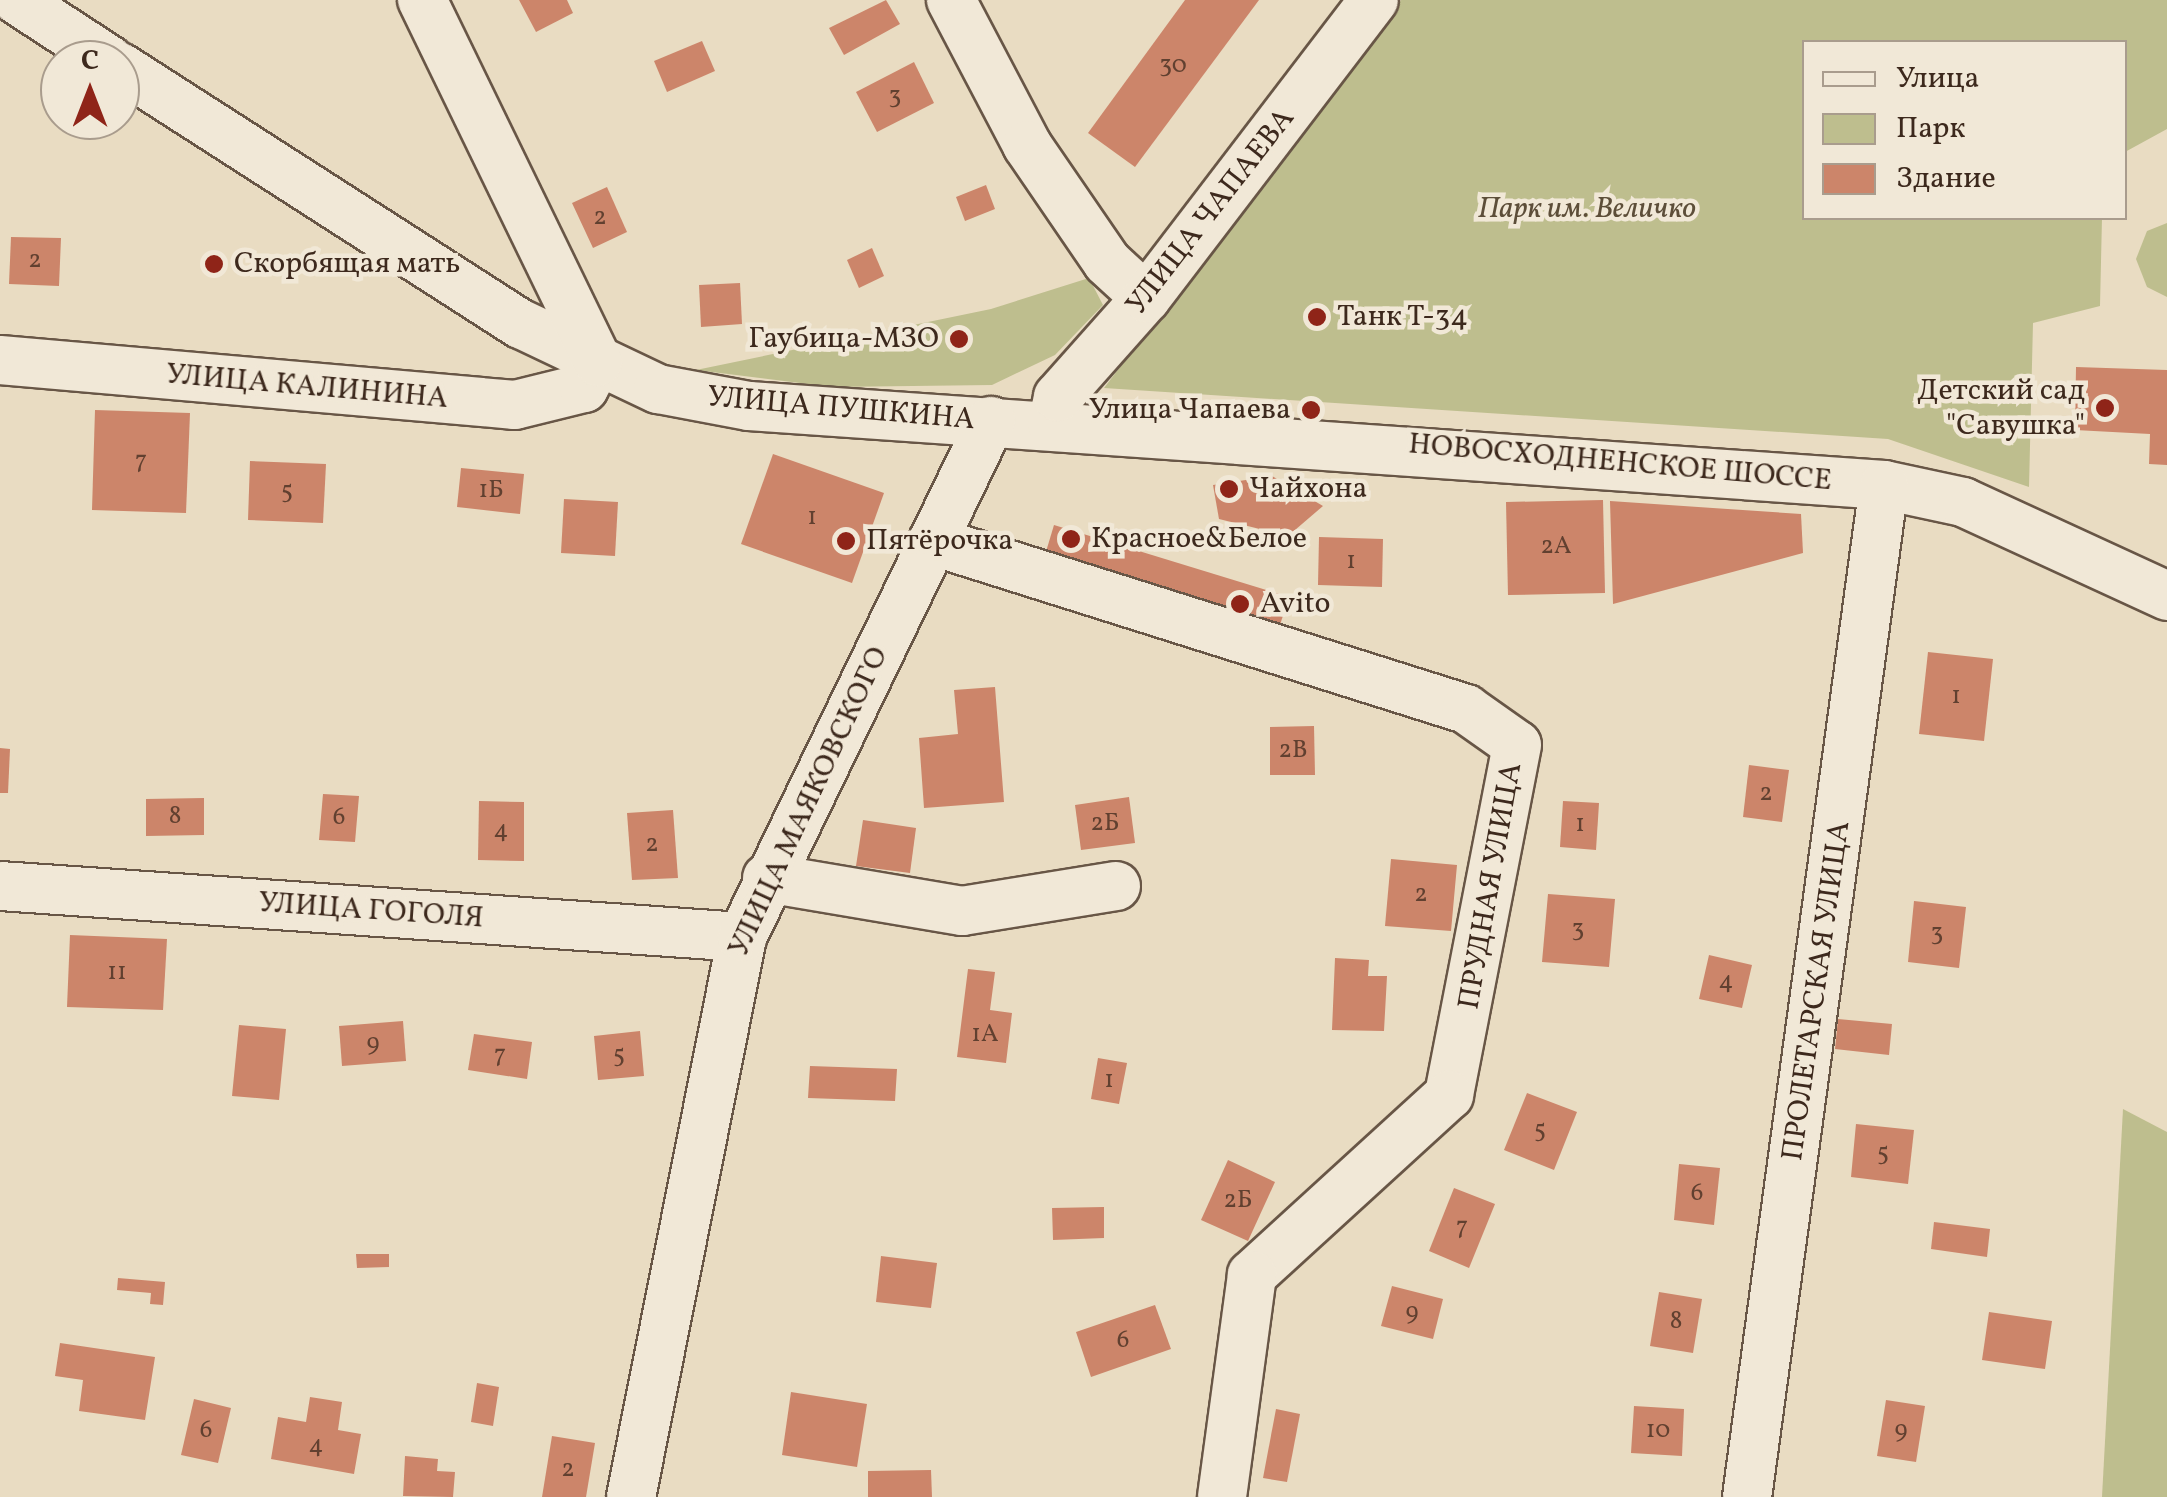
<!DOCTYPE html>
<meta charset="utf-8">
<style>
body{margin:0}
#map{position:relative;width:2167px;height:1497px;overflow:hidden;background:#e9dcc2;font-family:Vollkorn,serif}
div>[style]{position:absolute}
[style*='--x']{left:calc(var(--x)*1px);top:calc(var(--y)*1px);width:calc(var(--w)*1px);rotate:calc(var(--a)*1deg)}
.green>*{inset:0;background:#bebe8e}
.building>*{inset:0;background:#cc856a}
.roads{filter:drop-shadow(2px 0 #685646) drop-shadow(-2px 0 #685646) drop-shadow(0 2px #685646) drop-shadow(0 -2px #685646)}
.minor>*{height:48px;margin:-24px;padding:0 24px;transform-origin:24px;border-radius:24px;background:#f1e8d7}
.dots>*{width:28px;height:28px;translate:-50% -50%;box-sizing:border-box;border:5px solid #f1e8d7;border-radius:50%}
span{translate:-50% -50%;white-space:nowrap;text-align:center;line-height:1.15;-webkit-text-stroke:9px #f1e8d7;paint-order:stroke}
.number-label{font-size:25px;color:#614030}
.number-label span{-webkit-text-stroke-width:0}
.park-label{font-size:30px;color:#5d4e39;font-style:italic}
.street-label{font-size:30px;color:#3d291d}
.poi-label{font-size:30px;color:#3d291d}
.left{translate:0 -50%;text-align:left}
.right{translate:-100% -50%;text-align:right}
.legend{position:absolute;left:1802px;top:40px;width:325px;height:180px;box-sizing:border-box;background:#f1e8d7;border:2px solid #a99c8d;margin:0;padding:12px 18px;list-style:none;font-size:30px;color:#3d291d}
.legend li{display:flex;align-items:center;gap:20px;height:50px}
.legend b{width:50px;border:2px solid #a99c8d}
.north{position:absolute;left:40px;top:40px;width:100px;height:100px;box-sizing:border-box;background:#f1e8d7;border:2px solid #a99c8d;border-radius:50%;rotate:0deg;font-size:28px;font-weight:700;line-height:40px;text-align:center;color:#3d291d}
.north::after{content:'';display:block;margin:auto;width:35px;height:45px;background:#8f2418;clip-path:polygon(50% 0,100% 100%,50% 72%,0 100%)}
</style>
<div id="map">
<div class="green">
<div style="clip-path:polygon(1401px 0,2167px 0,2167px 129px,2125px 152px,2124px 42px,1804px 42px,1804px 218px,2102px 218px,2100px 306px,2033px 323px,2029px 487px,1888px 439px,1104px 388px)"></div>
<div style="clip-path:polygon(2167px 223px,2167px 297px,2147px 287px,2136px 259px,2147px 231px)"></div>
<div style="clip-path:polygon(1089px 278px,1103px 305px,1055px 355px,992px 385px,832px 387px,696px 370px,991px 309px)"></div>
<div style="clip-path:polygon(2123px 1109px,2167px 1132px,2167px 1497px,2102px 1497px)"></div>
</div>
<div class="building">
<div style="clip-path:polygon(519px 0,567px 0,573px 13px,536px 32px)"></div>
<div style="clip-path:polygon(886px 0,900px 24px,844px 55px,829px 28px)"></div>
<div style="clip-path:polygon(1185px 0,1259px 0,1135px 167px,1088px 133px)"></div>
<div style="clip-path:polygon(702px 41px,715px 71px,667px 92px,654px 61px)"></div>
<div style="clip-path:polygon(914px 62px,934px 103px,877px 132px,856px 92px)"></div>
<div style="clip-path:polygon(986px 185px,995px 209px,965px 221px,956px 197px)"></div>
<div style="clip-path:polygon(607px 187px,627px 232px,593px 248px,572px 203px)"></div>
<div style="clip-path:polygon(11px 237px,61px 238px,59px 286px,9px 284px)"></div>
<div style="clip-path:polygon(872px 248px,884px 276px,859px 288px,847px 260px)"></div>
<div style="clip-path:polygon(740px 283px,742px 324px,701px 327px,699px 285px)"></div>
<div style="clip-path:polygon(2076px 367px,2167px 370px,2167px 465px,2149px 464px,2150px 434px,2075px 430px)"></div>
<div style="clip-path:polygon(95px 410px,190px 413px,186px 513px,92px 510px)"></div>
<div style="clip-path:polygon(773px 454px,884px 493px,852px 583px,741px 544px)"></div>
<div style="clip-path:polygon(250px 461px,326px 464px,323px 523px,248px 520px)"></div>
<div style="clip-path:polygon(461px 468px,524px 474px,520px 514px,457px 507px)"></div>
<div style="clip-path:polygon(1272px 476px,1323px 506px,1288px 536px,1219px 519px,1213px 485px)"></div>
<div style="clip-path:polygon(564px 499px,618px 502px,615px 556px,561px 553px)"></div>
<div style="clip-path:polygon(1603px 500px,1605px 593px,1508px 595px,1506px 502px)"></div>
<div style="clip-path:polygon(1610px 501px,1801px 514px,1803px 553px,1613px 604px)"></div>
<div style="clip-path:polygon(1054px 525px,1289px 597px,1279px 628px,1045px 555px)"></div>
<div style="clip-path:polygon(1319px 537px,1383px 539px,1382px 587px,1318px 585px)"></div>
<div style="clip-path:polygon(1928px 652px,1993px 659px,1984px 741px,1919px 734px)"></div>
<div style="clip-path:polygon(995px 687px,1004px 802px,924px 808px,919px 738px,958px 734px,954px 690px)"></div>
<div style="clip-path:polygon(1314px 726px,1315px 775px,1270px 775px,1270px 727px)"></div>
<div style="clip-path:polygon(0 748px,10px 749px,8px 793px,0 793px)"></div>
<div style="clip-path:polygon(1749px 765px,1789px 770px,1782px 822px,1743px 817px)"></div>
<div style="clip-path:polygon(323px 794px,359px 796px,355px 842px,319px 840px)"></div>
<div style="clip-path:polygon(1129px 797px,1135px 843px,1081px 850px,1075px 805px)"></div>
<div style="clip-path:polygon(204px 798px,204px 835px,146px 836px,146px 799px)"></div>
<div style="clip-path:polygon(479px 801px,524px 802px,524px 861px,478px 860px)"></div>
<div style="clip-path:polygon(1563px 801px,1599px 803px,1596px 850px,1560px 847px)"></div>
<div style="clip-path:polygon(673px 810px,678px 878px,632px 880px,627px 813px)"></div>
<div style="clip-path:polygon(863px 820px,916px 828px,910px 873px,856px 866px)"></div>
<div style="clip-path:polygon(1391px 859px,1457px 865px,1451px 931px,1385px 926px)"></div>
<div style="clip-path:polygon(1548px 894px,1615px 899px,1609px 967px,1542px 962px)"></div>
<div style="clip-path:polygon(1914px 901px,1966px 907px,1959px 968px,1908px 962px)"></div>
<div style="clip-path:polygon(70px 935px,167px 939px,163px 1010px,67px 1007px)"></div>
<div style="clip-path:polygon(1709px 955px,1752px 965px,1742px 1008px,1699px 999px)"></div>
<div style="clip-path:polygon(1335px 958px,1369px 960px,1368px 976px,1387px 976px,1384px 1031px,1332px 1030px)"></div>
<div style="clip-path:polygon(968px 969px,995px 972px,990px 1010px,1012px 1013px,1006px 1063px,957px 1057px)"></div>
<div style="clip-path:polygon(1838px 1019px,1892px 1024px,1889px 1055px,1835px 1049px)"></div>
<div style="clip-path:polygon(403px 1021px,406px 1061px,342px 1066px,339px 1026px)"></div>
<div style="clip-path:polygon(239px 1025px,286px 1029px,279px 1100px,232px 1096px)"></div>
<div style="clip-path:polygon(640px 1031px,644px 1076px,598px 1080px,594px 1036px)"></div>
<div style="clip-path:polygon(474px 1034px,532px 1042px,527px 1079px,468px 1070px)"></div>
<div style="clip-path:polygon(1098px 1058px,1127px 1063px,1119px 1104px,1091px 1099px)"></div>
<div style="clip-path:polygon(810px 1066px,897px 1069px,895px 1101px,808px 1098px)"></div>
<div style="clip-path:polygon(1527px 1093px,1577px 1112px,1554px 1170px,1504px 1150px)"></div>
<div style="clip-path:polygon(1856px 1124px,1914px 1130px,1908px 1184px,1851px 1177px)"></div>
<div style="clip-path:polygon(1228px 1160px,1275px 1182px,1248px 1241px,1201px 1220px)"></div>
<div style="clip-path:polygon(1679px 1164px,1720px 1168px,1714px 1225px,1674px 1220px)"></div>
<div style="clip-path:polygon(1454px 1188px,1495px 1204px,1469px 1268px,1429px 1251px)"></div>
<div style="clip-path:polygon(1104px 1207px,1104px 1238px,1053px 1240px,1052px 1208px)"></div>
<div style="clip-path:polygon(1934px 1222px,1990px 1229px,1987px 1257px,1931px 1249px)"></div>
<div style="clip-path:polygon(356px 1254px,389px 1254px,389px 1267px,357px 1268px)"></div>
<div style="clip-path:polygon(881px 1256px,937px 1263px,931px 1308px,876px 1302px)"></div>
<div style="clip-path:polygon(118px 1278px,165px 1282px,163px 1305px,150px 1304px,151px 1293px,117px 1290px)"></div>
<div style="clip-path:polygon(1392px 1286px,1443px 1299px,1433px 1339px,1381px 1326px)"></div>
<div style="clip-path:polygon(1659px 1292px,1702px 1299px,1693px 1353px,1650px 1346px)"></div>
<div style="clip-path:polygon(1155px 1305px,1171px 1349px,1091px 1377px,1076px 1332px)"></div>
<div style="clip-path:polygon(1989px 1312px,2052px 1321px,2045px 1369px,1982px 1360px)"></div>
<div style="clip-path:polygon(60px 1343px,155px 1357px,145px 1420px,79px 1411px,83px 1380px,55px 1376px)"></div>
<div style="clip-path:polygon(477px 1383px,499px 1387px,493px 1426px,471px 1422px)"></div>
<div style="clip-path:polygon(791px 1392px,867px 1404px,857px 1467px,782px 1455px)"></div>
<div style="clip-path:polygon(310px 1397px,342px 1402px,338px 1430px,361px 1434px,354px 1474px,271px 1459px,278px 1417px,306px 1422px)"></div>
<div style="clip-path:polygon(194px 1399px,231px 1408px,218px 1463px,181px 1455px)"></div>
<div style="clip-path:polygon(1886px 1400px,1925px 1406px,1916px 1462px,1877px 1456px)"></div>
<div style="clip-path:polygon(1634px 1406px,1684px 1409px,1682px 1456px,1631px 1453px)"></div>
<div style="clip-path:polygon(1276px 1409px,1300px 1414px,1287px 1482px,1263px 1478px)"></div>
<div style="clip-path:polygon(552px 1436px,595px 1443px,586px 1497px,542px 1497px)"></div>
<div style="clip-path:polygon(405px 1456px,438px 1459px,437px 1471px,455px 1472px,453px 1497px,403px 1496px)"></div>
<div style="clip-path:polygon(931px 1470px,932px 1497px,868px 1497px,868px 1471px)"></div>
</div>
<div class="roads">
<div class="minor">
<div style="--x:17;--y:0;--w:110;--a:33.1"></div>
<div style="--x:951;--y:0;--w:164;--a:62.3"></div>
<div style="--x:1027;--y:145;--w:142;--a:55.6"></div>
<div style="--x:1107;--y:262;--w:53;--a:42.7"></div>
<div style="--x:120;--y:67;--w:476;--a:32.7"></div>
<div style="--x:521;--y:324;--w:152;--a:25.4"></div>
<div style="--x:658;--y:389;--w:93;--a:10.6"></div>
<div style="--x:749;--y:406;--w:1138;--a:3.98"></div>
<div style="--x:1884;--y:485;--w:81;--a:12.1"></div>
<div style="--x:1963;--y:502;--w:225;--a:24.7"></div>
<div style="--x:0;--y:360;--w:517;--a:4.99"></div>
<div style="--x:515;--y:405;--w:71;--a:-13.8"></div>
<div style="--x:584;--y:388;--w:30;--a:-62"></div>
<div style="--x:598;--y:362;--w:403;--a:-115.9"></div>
<div style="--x:1052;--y:424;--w:28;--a:-77"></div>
<div style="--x:1058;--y:397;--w:132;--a:-48.4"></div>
<div style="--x:1146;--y:298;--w:375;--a:-52.6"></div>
<div style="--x:933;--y:541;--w:559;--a:17.49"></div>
<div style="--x:1466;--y:709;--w:62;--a:35.2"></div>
<div style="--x:1517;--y:745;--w:357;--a:101"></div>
<div style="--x:1449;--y:1095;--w:267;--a:137.6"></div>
<div style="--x:1252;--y:1275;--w:224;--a:97.7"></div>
<div style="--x:767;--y:878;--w:198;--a:9.6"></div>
<div style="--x:962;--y:911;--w:156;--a:-9.2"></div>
<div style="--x:0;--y:886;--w:744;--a:3.93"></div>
<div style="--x:631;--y:1497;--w:571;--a:-78.79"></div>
<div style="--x:742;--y:937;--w:573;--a:-64.24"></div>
<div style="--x:1747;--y:1497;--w:1021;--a:-82.29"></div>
</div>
</div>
<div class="dots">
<div style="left:214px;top:264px;background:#8f2418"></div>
<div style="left:1317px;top:317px;background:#8f2418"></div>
<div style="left:959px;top:339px;background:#8f2418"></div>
<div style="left:2105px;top:408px;background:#8f2418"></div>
<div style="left:1311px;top:410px;background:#8f2418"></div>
<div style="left:1229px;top:489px;background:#8f2418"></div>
<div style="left:1071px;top:539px;background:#8f2418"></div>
<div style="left:846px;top:541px;background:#8f2418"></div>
<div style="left:1240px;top:604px;background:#8f2418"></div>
</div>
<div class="number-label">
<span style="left:1173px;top:66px">30</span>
<span style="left:895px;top:97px">3</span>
<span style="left:600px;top:218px">2</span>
<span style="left:35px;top:261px">2</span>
<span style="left:141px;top:462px">7</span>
<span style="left:491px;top:491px">1Б</span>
<span style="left:287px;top:492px">5</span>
<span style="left:812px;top:518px">1</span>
<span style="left:1556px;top:547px">2А</span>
<span style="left:1351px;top:562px">1</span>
<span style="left:1956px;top:697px">1</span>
<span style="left:1293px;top:751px">2В</span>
<span style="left:1766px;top:794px">2</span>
<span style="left:175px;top:817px">8</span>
<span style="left:339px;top:818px">6</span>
<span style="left:1105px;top:824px">2Б</span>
<span style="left:1580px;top:825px">1</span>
<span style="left:501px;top:831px">4</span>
<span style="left:652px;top:845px">2</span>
<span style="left:1421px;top:895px">2</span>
<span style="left:1578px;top:930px">3</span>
<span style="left:1937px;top:934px">3</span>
<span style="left:117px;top:973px">11</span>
<span style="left:1726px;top:982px">4</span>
<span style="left:985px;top:1035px">1А</span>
<span style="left:373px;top:1044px">9</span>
<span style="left:500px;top:1056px">7</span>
<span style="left:619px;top:1056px">5</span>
<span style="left:1109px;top:1081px">1</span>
<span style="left:1540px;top:1131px">5</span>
<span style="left:1883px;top:1154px">5</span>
<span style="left:1697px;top:1194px">6</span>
<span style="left:1238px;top:1201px">2Б</span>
<span style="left:1462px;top:1228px">7</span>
<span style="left:1412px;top:1313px">9</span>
<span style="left:1676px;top:1322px">8</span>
<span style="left:1123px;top:1341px">6</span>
<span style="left:206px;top:1431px">6</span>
<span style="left:1658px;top:1431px">10</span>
<span style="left:1901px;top:1431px">9</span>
<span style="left:316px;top:1446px">4</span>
<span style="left:568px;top:1470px">2</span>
</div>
<div class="park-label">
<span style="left:1587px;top:209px">Парк им. Величко</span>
</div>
<div class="street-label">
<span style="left:1211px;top:212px;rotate:-52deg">УЛИЦА ЧАПАЕВА</span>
<span style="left:307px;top:387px;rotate:5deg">УЛИЦА КАЛИНИНА</span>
<span style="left:841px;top:409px;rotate:5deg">УЛИЦА ПУШКИНА</span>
<span style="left:1620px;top:463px;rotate:5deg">НОВОСХОДНЕНСКОЕ ШОССЕ</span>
<span style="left:809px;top:802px;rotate:-65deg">УЛИЦА МАЯКОВСКОГО</span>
<span style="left:1491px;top:886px;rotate:-80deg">ПРУДНАЯ УЛИЦА</span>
<span style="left:371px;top:911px;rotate:4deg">УЛИЦА ГОГОЛЯ</span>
<span style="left:1817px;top:991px;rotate:-82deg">ПРОЛЕТАРСКАЯ УЛИЦА</span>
</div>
<div class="poi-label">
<span class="left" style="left:234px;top:264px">Скорбящая мать</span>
<span class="left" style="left:1337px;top:317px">Танк Т-34</span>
<span class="right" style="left:939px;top:339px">Гаубица-МЗО</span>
<span class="right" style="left:2085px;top:408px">Детский сад<br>"Савушка"</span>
<span class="right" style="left:1291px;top:410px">Улица Чапаева</span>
<span class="left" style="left:1249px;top:489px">Чайхона</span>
<span class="left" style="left:1091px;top:539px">Красное&amp;Белое</span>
<span class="left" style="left:866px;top:541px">Пятёрочка</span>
<span class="left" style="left:1260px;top:604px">Avito</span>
</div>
<ul class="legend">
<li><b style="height:12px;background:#f1e8d7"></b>Улица</li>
<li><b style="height:28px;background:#bebe8e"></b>Парк</li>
<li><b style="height:28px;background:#cc856a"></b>Здание</li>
</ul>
<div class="north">С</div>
</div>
